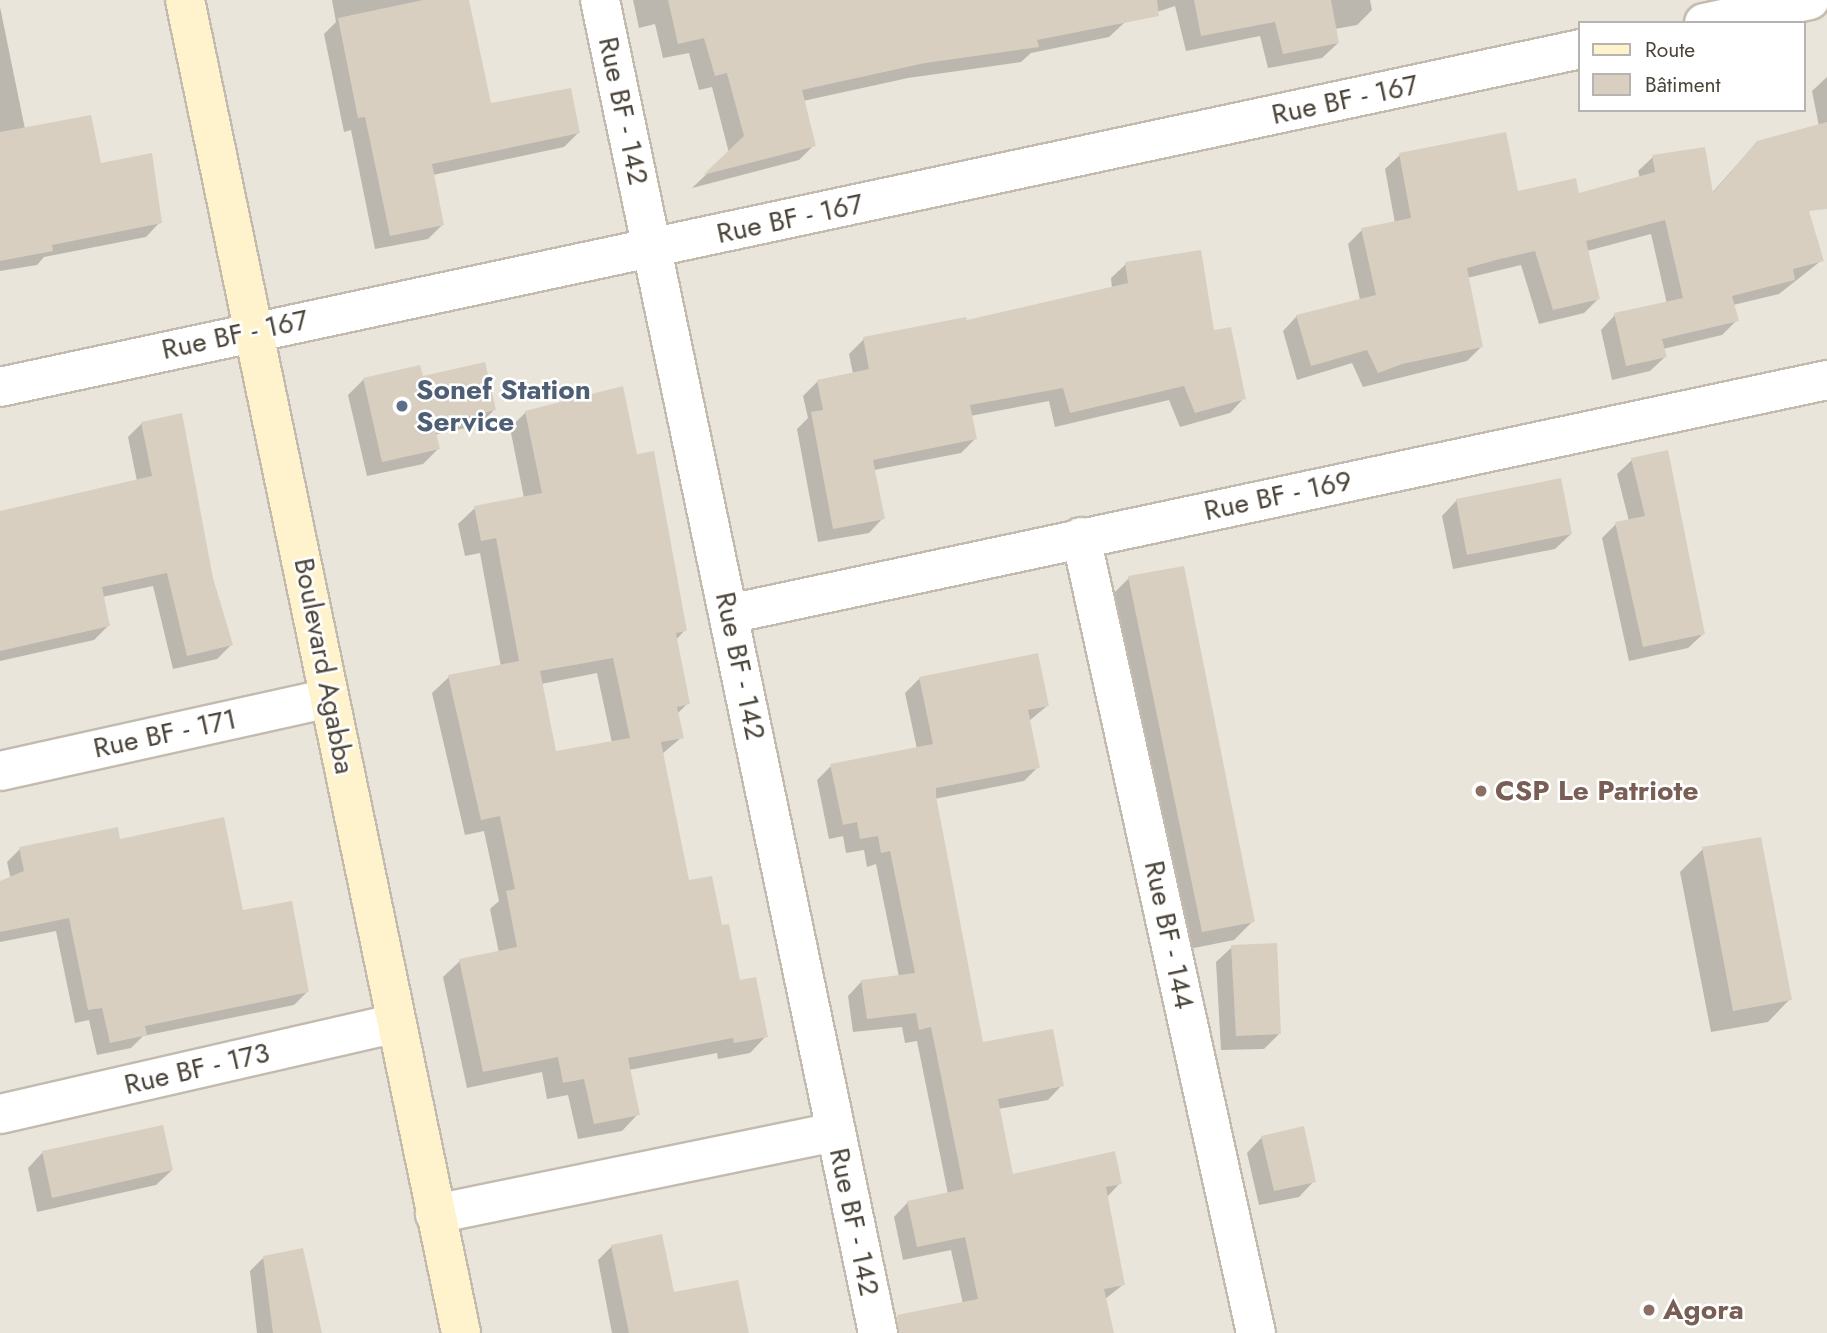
<!DOCTYPE html>
<meta charset="utf-8">
<style>
body{margin:0}
#map{position:relative;width:1827px;height:1333px;overflow:hidden;background:#f6f3ec;font-family:Jost,sans-serif}
div>[style]{position:absolute}
[style*='--x']{left:calc(var(--x)*1px);top:calc(var(--y)*1px);width:calc(var(--w)*1px);rotate:calc(var(--a)*1deg)}
.residential>*{inset:0;background:#eae5da}
.shadow>*{inset:0;background:#0003}
.building>*{inset:0;background:#d8cfc1}
.roads{filter:drop-shadow(2px 0 #c2bbae) drop-shadow(-2px 0 #c2bbae) drop-shadow(0 2px #c2bbae) drop-shadow(0 -2px #c2bbae)}
.minor>*{height:38px;margin:-19px;padding:0 19px;transform-origin:19px;border-radius:19px;background:#fff}
.secondary>*{height:38px;margin:-19px;padding:0 19px;transform-origin:19px;border-radius:19px;background:#fff3cd}
.dots>*{width:19px;height:19px;translate:-50% -50%;box-sizing:border-box;border:4px solid #fff;border-radius:50%}
span{translate:-50% -50%;white-space:nowrap;text-align:center;line-height:1.15;-webkit-text-stroke:5px #fff;paint-order:stroke}
.street-label{font-size:28px;color:#4b4439}
.service-label{font-size:28px;color:#4e5e75;font-weight:700}
.left{translate:0 -50%;text-align:left}
.education-label{font-size:28px;color:#785e54;font-weight:700}
.legend{position:absolute;left:1578px;top:21px;width:228px;height:91px;box-sizing:border-box;background:#fff;border:2px solid #b7b4b0;margin:0;padding:9px 12px;list-style:none;font-size:21px;color:#4b4439}
.legend li{display:flex;align-items:center;gap:14px;height:35px}
.legend b{width:35px;border:2px solid #b7b4b0}
</style>
<div id="map">
<div class="residential">
<div style="clip-path:polygon(evenodd,0 0,1827px 0,1827px 1333px,0 1333px,0 0,1580px 23px,1804px 23px,1804px 110px,1580px 110px,1580px 23px)"></div>
</div>
<div class="shadow">
<div style="clip-path:polygon(332px 0,467px 0,489px 105px,578px 133px,564px 147px,433px 175px,443px 224px,428px 239px,375px 249px,351px 130px,344px 132px,324px 34px,336px 22px)"></div>
<div style="clip-path:polygon(633px 0,1370px 0,1372px 10px,1357px 25px,1335px 29px,1338px 43px,1322px 58px,1268px 68px,1260px 36px,1186px 51px,1175px 6px,1124px 23px,1109px 37px,1031px 53px,1021px 62px,908px 78px,803px 101px,814px 145px,799px 160px,692px 188px,729px 153px,712px 87px,699px 90px,689px 53px,663px 58px,655px 24px,639px 28px)"></div>
<div style="clip-path:polygon(0 7px,25px 129px,99px 165px,160px 222px,146px 237px,44px 257px,37px 265px,0 271px)"></div>
<div style="clip-path:polygon(1827px 77px,1827px 202px,1806px 207px,1822px 260px,1779px 294px,1733px 305px,1737px 320px,1722px 335px,1663px 349px,1665px 357px,1650px 371px,1612px 380px,1601px 330px,1615px 315px,1667px 304px,1651px 234px,1587px 251px,1598px 299px,1584px 313px,1539px 324px,1521px 265px,1467px 278px,1481px 347px,1467px 361px,1363px 387px,1352px 363px,1297px 380px,1283px 331px,1297px 316px,1360px 300px,1348px 244px,1362px 230px,1395px 223px,1385px 169px,1400px 155px,1517px 194px,1578px 195px,1640px 178px,1638px 171px,1653px 157px,1711px 194px,1757px 142px,1819px 126px,1812px 91px)"></div>
<div style="clip-path:polygon(1126px 264px,1212px 332px,1244px 398px,1230px 413px,1180px 427px,1169px 400px,1055px 427px,1049px 401px,970px 416px,975px 439px,961px 453px,874px 470px,883px 518px,869px 533px,818px 542px,797px 429px,808px 418px,803px 396px,818px 381px,853px 374px,849px 354px,864px 339px,966px 322px,1112px 288px,1111px 278px)"></div>
<div style="clip-path:polygon(421px 378px,494px 410px,479px 425px,434px 435px,438px 449px,423px 464px,367px 476px,348px 395px,363px 380px)"></div>
<div style="clip-path:polygon(evenodd,526px 412px,636px 456px,685px 630px,676px 640px,688px 703px,677px 714px,682px 737px,662px 754px,688px 882px,720px 927px,739px 982px,766px 1036px,750px 1053px,718px 1059px,717px 1053px,629px 1070px,638px 1114px,622px 1131px,578px 1139px,568px 1095px,547px 1099px,542px 1072px,467px 1088px,443px 977px,460px 961px,499px 953px,490px 909px,499px 901px,484px 831px,465px 835px,432px 693px,449px 677px,501px 667px,480px 553px,465px 556px,458px 524px,475px 508px,524px 498px,510px 428px,526px 412px,597px 673px,612px 743px,555px 754px,541px 684px,597px 673px)"></div>
<div style="clip-path:polygon(142px 423px,212px 578px,231px 645px,217px 659px,173px 669px,153px 586px,102px 597px,108px 626px,94px 640px,0 661px,0 512px,137px 481px,128px 437px)"></div>
<div style="clip-path:polygon(1632px 460px,1703px 634px,1688px 648px,1629px 661px,1602px 538px,1616px 524px,1629px 521px,1617px 474px)"></div>
<div style="clip-path:polygon(1457px 500px,1571px 534px,1555px 549px,1453px 569px,1442px 516px)"></div>
<div style="clip-path:polygon(1129px 578px,1253px 921px,1234px 940px,1184px 950px,1111px 596px)"></div>
<div style="clip-path:polygon(920px 678px,1047px 706px,1029px 721px,1038px 767px,1024px 781px,934px 799px,982px 1044px,1062px 1085px,1048px 1100px,998px 1109px,1012px 1176px,1120px 1183px,1107px 1197px,1124px 1284px,1105px 1299px,1112px 1333px,905px 1333px,963px 1304px,951px 1250px,903px 1260px,894px 1217px,908px 1202px,948px 1194px,917px 1041px,905px 1043px,902px 1027px,853px 1032px,848px 996px,862px 981px,899px 977px,876px 864px,867px 867px,864px 850px,846px 853px,843px 836px,829px 839px,817px 780px,831px 766px,917px 749px,905px 693px)"></div>
<div style="clip-path:polygon(119px 841px,242px 912px,307px 992px,294px 1005px,143px 1036px,131px 1048px,97px 1055px,89px 1020px,75px 1023px,56px 931px,0 942px,0 882px,11px 880px,7px 862px,20px 849px)"></div>
<div style="clip-path:polygon(1703px 849px,1790px 999px,1768px 1022px,1711px 1032px,1680px 872px)"></div>
<div style="clip-path:polygon(1232px 947px,1280px 1033px,1264px 1049px,1221px 1050px,1216px 962px)"></div>
<div style="clip-path:polygon(1262px 1137px,1314px 1181px,1299px 1197px,1259px 1205px,1247px 1153px)"></div>
<div style="clip-path:polygon(43px 1152px,172px 1170px,156px 1185px,37px 1212px,28px 1168px)"></div>
<div style="clip-path:polygon(612px 1246px,672px 1294px,747px 1333px,612px 1333px,598px 1260px)"></div>
<div style="clip-path:polygon(263px 1258px,320px 1333px,257px 1333px,250px 1271px)"></div>
</div>
<div class="building">
<div style="clip-path:polygon(423px 0,469px 0,491px 103px,571px 88px,580px 133px,432px 164px,444px 225px,390px 236px,365px 117px,358px 118px,338px 18px)"></div>
<div style="clip-path:polygon(668px 0,1157px 0,1159px 16px,1037px 40px,1039px 47px,925px 63px,802px 90px,816px 146px,703px 175px,744px 136px,727px 73px,715px 76px,704px 38px,678px 44px)"></div>
<div style="clip-path:polygon(1194px 0,1331px 0,1339px 43px,1283px 54px,1275px 22px,1201px 36px)"></div>
<div style="clip-path:polygon(91px 115px,101px 163px,152px 153px,162px 223px,52px 245px,53px 251px,0 261px,0 132px)"></div>
<div style="clip-path:polygon(1827px 122px,1827px 209px,1809px 211px,1824px 261px,1793px 269px,1795px 280px,1732px 296px,1739px 321px,1662px 339px,1667px 357px,1626px 366px,1614px 313px,1683px 298px,1665px 220px,1586px 241px,1600px 299px,1553px 310px,1535px 251px,1500px 259px,1467px 268px,1483px 347px,1402px 364px,1378px 373px,1367px 350px,1311px 366px,1296px 315px,1376px 295px,1361px 228px,1411px 218px,1399px 153px,1506px 132px,1518px 191px,1576px 178px,1579px 193px,1655px 172px,1652px 155px,1705px 147px,1713px 193px,1757px 141px)"></div>
<div style="clip-path:polygon(1201px 250px,1214px 330px,1231px 327px,1246px 399px,1195px 413px,1184px 386px,1070px 413px,1063px 388px,970px 405px,977px 439px,873px 460px,885px 519px,833px 529px,811px 412px,823px 410px,817px 380px,869px 369px,863px 337px,966px 317px,967px 320px,1128px 283px,1125px 262px)"></div>
<div style="clip-path:polygon(485px 362px,496px 410px,434px 424px,440px 449px,382px 462px,363px 378px,420px 365px,423px 376px)"></div>
<div style="clip-path:polygon(evenodd,623px 386px,637px 454px,654px 451px,687px 631px,676px 633px,690px 704px,677px 707px,684px 738px,661px 742px,689px 880px,712px 876px,722px 925px,729px 924px,740px 980px,756px 977px,768px 1037px,734px 1043px,733px 1038px,628px 1058px,640px 1115px,594px 1124px,584px 1079px,563px 1083px,558px 1057px,483px 1072px,459px 959px,517px 947px,506px 891px,515px 889px,500px 816px,481px 820px,448px 675px,519px 661px,496px 538px,481px 541px,474px 506px,542px 493px,525px 411px,623px 386px,613px 658px,630px 738px,556px 751px,540px 671px,613px 658px)"></div>
<div style="clip-path:polygon(182px 413px,213px 578px,233px 645px,187px 656px,167px 573px,102px 587px,110px 626px,0 651px,0 511px,152px 476px,141px 422px)"></div>
<div style="clip-path:polygon(1668px 450px,1705px 634px,1643px 647px,1615px 522px,1645px 516px,1631px 458px)"></div>
<div style="clip-path:polygon(1561px 478px,1572px 534px,1467px 555px,1456px 499px)"></div>
<div style="clip-path:polygon(1184px 566px,1255px 922px,1202px 932px,1128px 576px)"></div>
<div style="clip-path:polygon(1038px 653px,1049px 706px,1028px 710px,1040px 768px,936px 788px,936px 796px,983px 1042px,1053px 1029px,1064px 1086px,998px 1099px,1013px 1174px,1115px 1151px,1122px 1184px,1106px 1187px,1125px 1285px,1104px 1289px,1114px 1333px,899px 1333px,897px 1315px,978px 1299px,965px 1237px,917px 1247px,907px 1201px,964px 1189px,931px 1027px,919px 1030px,916px 1013px,867px 1019px,861px 980px,915px 973px,890px 851px,881px 853px,878px 836px,860px 839px,857px 822px,843px 825px,830px 764px,933px 744px,919px 677px)"></div>
<div style="clip-path:polygon(224px 817px,243px 910px,292px 901px,309px 992px,145px 1026px,147px 1035px,110px 1043px,102px 1008px,88px 1010px,69px 918px,0 932px,0 881px,24px 871px,19px 847px,118px 827px,120px 839px)"></div>
<div style="clip-path:polygon(1761px 837px,1792px 1000px,1733px 1011px,1702px 847px)"></div>
<div style="clip-path:polygon(1277px 943px,1281px 1034px,1236px 1036px,1231px 945px)"></div>
<div style="clip-path:polygon(163px 1125px,173px 1170px,52px 1198px,42px 1151px)"></div>
<div style="clip-path:polygon(1304px 1126px,1316px 1182px,1274px 1191px,1261px 1136px)"></div>
<div style="clip-path:polygon(662px 1234px,674px 1292px,738px 1280px,749px 1333px,629px 1333px,611px 1245px)"></div>
<div style="clip-path:polygon(303px 1248px,322px 1333px,273px 1333px,263px 1256px)"></div>
</div>
<div class="roads">
<div class="minor">
<div style="--x:600;--y:0;--w:1362;--a:78.22"></div>
<div style="--x:1704;--y:23;--w:108;--a:-12.2"></div>
<div style="--x:0;--y:387;--w:1616;--a:-12.07"></div>
<div style="--x:1081;--y:537;--w:815;--a:77.6"></div>
<div style="--x:729;--y:614;--w:1123;--a:-12.03"></div>
<div style="--x:0;--y:771;--w:337;--a:-12.5"></div>
<div style="--x:0;--y:1114;--w:404;--a:-12.9"></div>
<div style="--x:435;--y:1214;--w:407;--a:-11.6"></div>
</div>
<div class="secondary">
<div style="--x:185;--y:0;--w:1361;--a:78.3"></div>
</div>
</div>
<div class="dots">
<div style="left:402px;top:406px;background:#5c6f8a"></div>
<div style="left:1481px;top:791px;background:#8d6e63"></div>
<div style="left:1649px;top:1310px;background:#8d6e63"></div>
</div>
<div class="street-label">
<span style="left:1345px;top:100px;rotate:-12deg">Rue BF - 167</span>
<span style="left:623px;top:111px;rotate:78deg">Rue BF - 142</span>
<span style="left:790px;top:219px;rotate:-12deg">Rue BF - 167</span>
<span style="left:235px;top:335px;rotate:-12deg">Rue BF - 167</span>
<span style="left:1278px;top:496px;rotate:-12deg">Rue BF - 169</span>
<span style="left:324px;top:666px;rotate:79deg">Boulevard Agabba</span>
<span style="left:740px;top:666px;rotate:78deg">Rue BF - 142</span>
<span style="left:165px;top:734px;rotate:-12deg">Rue BF - 171</span>
<span style="left:1169px;top:935px;rotate:78deg">Rue BF - 144</span>
<span style="left:197px;top:1069px;rotate:-13deg">Rue BF - 173</span>
<span style="left:854px;top:1222px;rotate:78deg">Rue BF - 142</span>
</div>
<div class="service-label">
<span class="left" style="left:416px;top:406px">Sonef Station<br>Service</span>
</div>
<div class="education-label">
<span class="left" style="left:1495px;top:791px">CSP Le Patriote</span>
<span class="left" style="left:1663px;top:1310px">Agora</span>
</div>
<ul class="legend">
<li><b style="height:9px;background:#fff3cd"></b>Route</li>
<li><b style="height:19px;background:#d8cfc1"></b>Bâtiment</li>
</ul>
</div>
